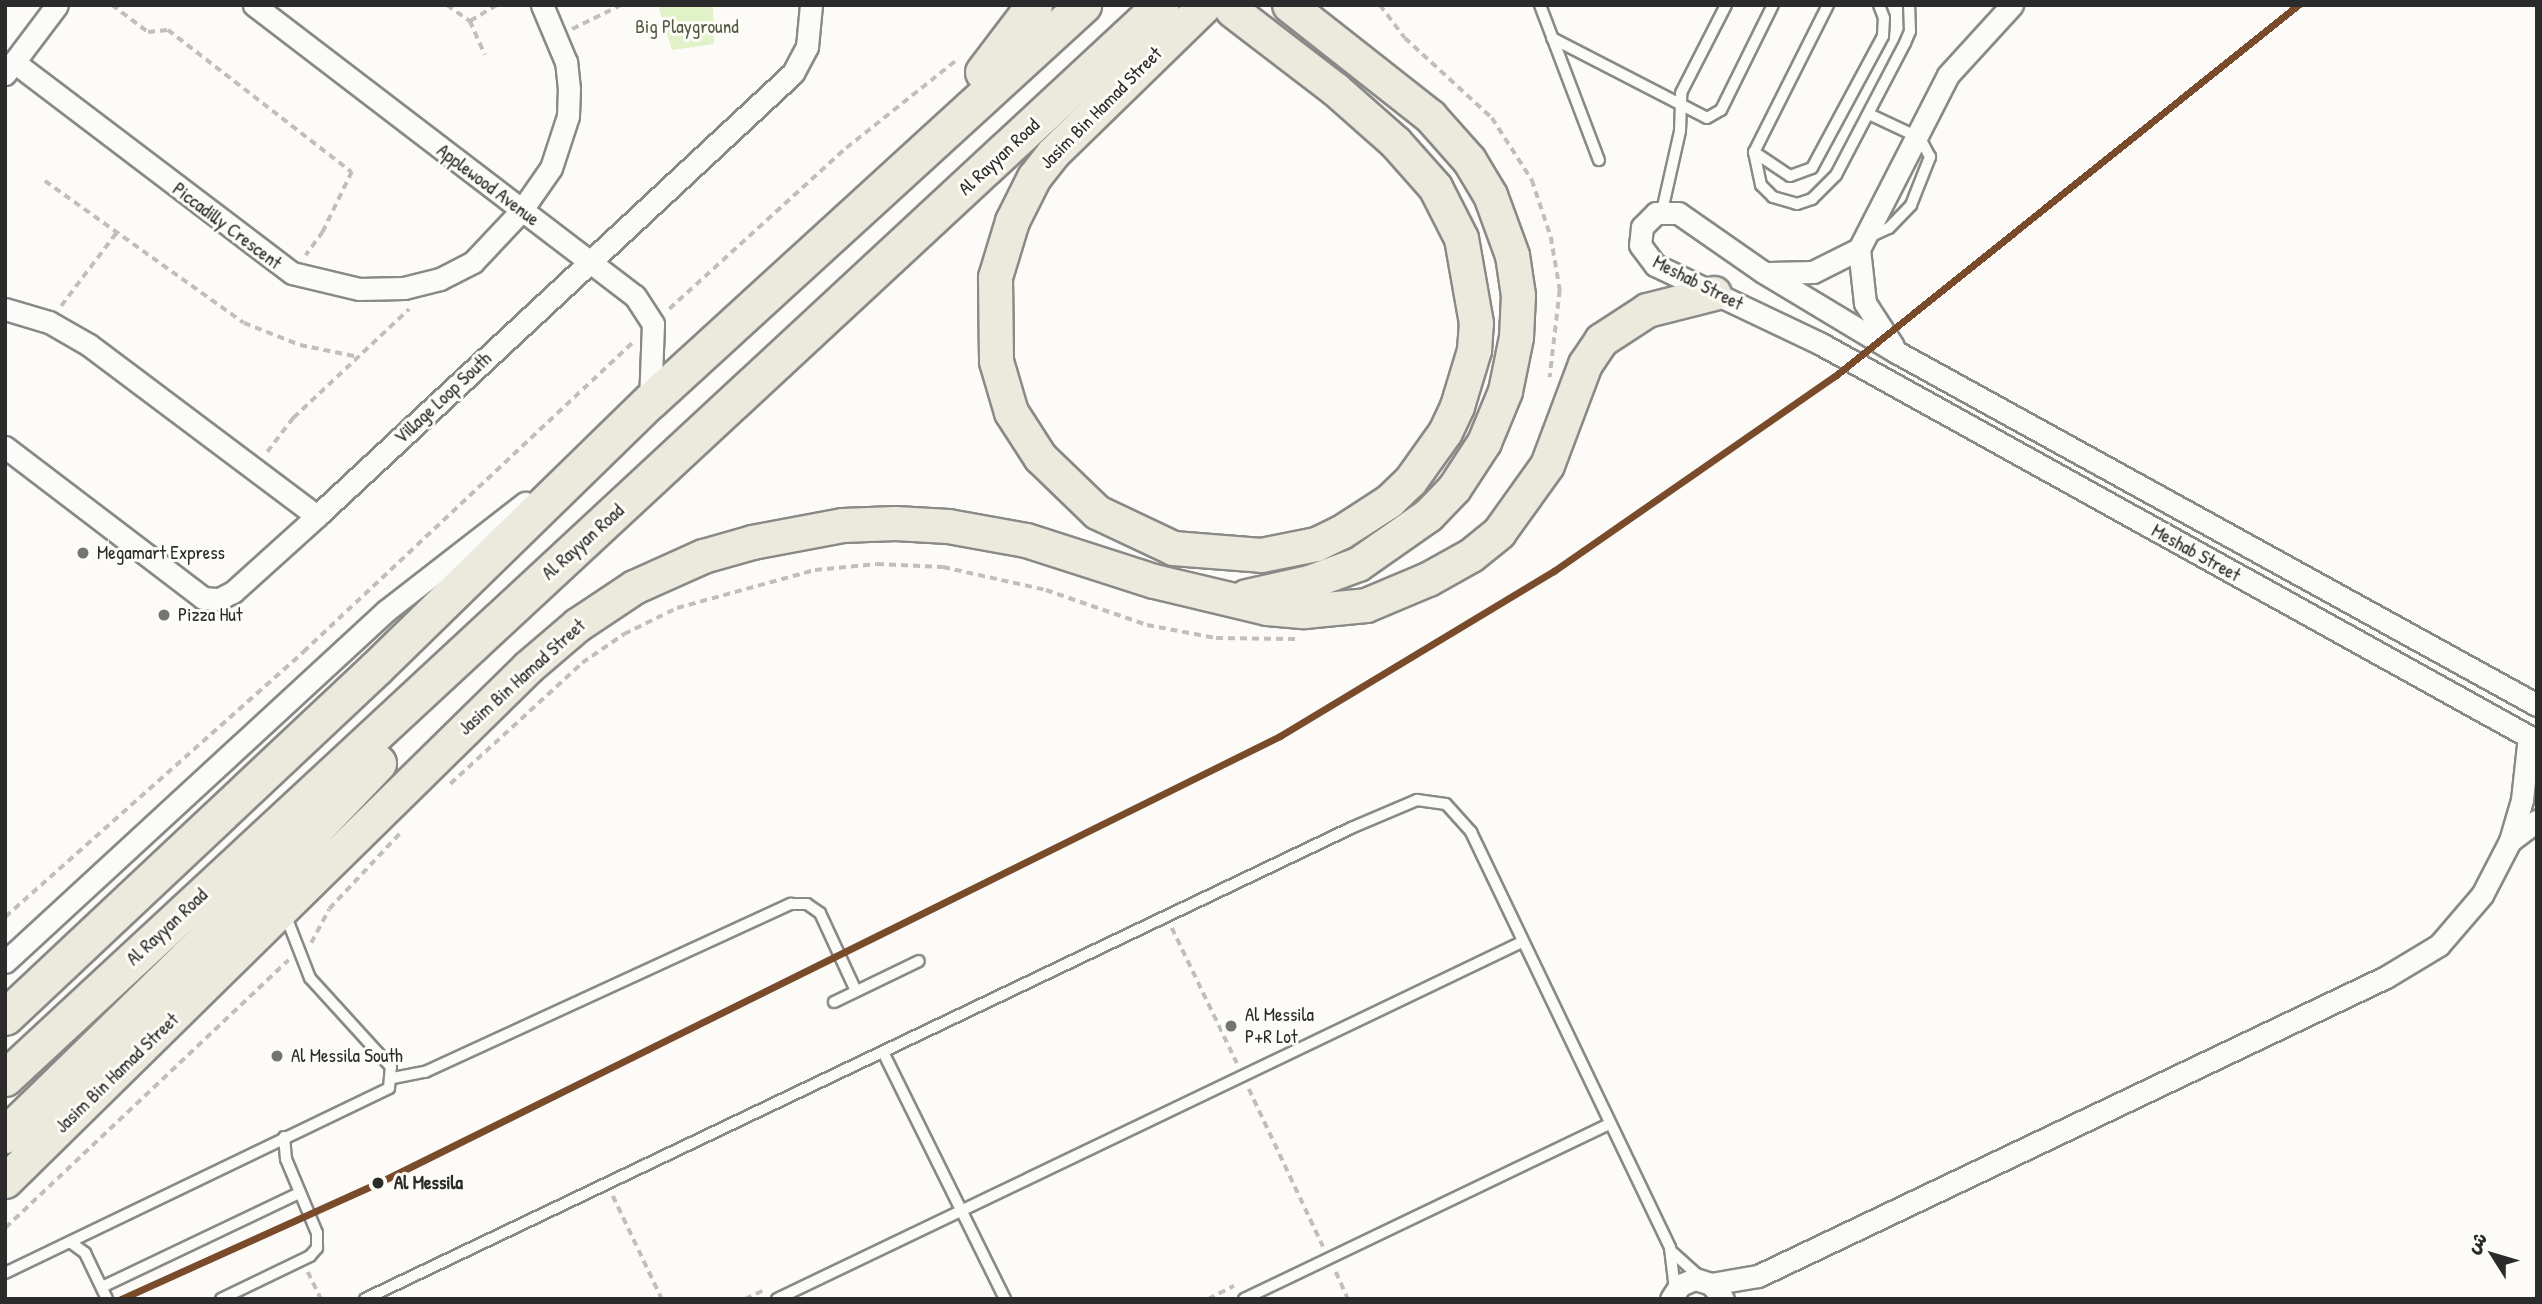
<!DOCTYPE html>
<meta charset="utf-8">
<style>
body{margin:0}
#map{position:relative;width:2542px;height:1304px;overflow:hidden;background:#fcfbf8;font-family:"Patrick Hand","Playpen Sans Arabic",sans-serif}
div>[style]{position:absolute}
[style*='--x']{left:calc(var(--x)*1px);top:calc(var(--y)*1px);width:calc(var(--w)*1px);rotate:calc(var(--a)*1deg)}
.green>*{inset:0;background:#e1f2c8}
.path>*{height:3.5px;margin-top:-1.75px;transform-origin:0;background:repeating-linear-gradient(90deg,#c0bfbc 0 7px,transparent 0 12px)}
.roads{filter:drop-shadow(2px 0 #898987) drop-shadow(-2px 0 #898987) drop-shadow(0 2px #898987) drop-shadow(0 -2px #898987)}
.service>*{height:10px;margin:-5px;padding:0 5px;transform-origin:5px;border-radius:5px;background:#fbfbf9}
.minor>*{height:21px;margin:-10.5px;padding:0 10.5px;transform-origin:10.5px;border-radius:10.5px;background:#fbfbf9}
.primary>*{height:33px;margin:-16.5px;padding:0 16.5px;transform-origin:16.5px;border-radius:16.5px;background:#eceadd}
.trunk>*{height:35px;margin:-17.5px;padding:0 17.5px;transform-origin:17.5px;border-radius:17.5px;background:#eceadd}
.metro-1>*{height:7px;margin:-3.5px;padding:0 3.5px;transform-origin:3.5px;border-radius:3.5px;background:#7a4b2a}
.dots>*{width:19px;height:19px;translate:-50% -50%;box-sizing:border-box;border:4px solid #fdfcf7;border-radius:50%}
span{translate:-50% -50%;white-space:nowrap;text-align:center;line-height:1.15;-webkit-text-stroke:6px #fdfcf7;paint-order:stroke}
.park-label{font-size:19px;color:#535b48}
.street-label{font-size:19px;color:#2b2b2b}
.poi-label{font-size:19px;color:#2b2b2b}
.left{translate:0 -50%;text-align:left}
.stop-label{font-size:19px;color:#2b2b2b;font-weight:700}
.frame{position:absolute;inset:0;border:7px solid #2b2b2b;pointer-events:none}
.north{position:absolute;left:2458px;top:1220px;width:70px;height:70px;-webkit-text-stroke:5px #fdfcf7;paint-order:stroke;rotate:307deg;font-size:19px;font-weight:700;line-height:28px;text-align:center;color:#2b2b2b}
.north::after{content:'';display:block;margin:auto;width:24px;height:32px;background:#2b2b2b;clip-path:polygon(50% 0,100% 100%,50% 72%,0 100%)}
</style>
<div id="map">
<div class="green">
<div style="clip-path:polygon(658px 5px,713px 5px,714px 44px,672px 50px)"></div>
</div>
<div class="path">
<div style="--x:112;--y:5;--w:45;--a:36.9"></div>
<div style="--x:148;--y:32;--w:20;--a:-6"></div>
<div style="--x:168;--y:30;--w:232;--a:37.7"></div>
<div style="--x:352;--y:172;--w:67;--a:115.8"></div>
<div style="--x:323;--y:232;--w:29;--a:126"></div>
<div style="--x:447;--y:5;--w:28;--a:35"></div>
<div style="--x:470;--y:21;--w:37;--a:66"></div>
<div style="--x:1380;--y:5;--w:41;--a:52.9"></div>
<div style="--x:1405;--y:38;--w:118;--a:42.6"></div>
<div style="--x:1492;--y:118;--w:74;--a:57.2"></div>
<div style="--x:1532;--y:180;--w:60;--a:71.6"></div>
<div style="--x:1551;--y:237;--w:54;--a:80.4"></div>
<div style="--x:1560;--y:290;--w:88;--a:96.6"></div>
<div style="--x:470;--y:21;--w:31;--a:-31"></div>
<div style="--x:572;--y:29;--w:55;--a:-26.1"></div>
<div style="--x:45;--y:181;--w:244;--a:35.5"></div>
<div style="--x:244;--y:323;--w:60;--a:21.4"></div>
<div style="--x:300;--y:345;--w:60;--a:11.5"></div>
<div style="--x:61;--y:306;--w:93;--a:-52.9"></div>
<div style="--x:669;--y:309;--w:239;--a:-42.3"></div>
<div style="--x:846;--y:148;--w:144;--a:-38.5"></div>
<div style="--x:267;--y:452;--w:43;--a:-52.6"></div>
<div style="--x:293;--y:418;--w:159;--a:-43.2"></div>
<div style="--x:450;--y:784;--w:179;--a:-42.5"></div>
<div style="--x:582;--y:663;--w:51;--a:-34.6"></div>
<div style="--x:624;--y:634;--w:59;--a:-26.1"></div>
<div style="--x:677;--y:608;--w:143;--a:-15.4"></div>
<div style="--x:815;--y:570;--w:62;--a:-5.5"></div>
<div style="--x:877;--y:564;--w:66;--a:2.6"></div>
<div style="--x:943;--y:567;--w:106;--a:12.6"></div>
<div style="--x:1046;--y:590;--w:107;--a:19.1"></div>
<div style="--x:1147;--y:625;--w:70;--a:10.7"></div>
<div style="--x:1216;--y:638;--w:80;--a:0.7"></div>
<div style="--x:5;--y:917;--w:399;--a:-41.6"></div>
<div style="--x:303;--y:652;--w:451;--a:-43.2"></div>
<div style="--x:1172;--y:928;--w:150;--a:64.3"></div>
<div style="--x:311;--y:943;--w:38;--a:-62"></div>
<div style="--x:329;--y:909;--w:107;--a:-46.9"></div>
<div style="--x:1249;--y:1089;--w:174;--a:64.8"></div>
<div style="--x:613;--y:1196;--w:114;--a:64.6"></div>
<div style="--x:5;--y:1228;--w:390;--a:-43.4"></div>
<div style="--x:308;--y:1272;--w:30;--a:64"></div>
<div style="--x:1336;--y:1272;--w:30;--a:66"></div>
<div style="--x:745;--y:1299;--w:23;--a:-25"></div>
<div style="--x:1208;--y:1299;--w:29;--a:-27"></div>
</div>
<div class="roads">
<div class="service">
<div style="--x:1540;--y:5;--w:166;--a:69.2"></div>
<div style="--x:1828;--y:5;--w:165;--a:116.7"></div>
<div style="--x:1754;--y:152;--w:34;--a:78"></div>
<div style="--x:1761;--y:185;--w:17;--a:45"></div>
<div style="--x:1773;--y:197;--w:25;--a:16"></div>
<div style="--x:1797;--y:204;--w:16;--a:-18"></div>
<div style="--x:1812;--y:199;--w:34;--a:-45"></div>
<div style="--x:1836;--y:175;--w:149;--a:-62.4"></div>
<div style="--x:1905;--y:43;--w:13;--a:-67"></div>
<div style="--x:1910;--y:31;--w:26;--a:-92"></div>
<div style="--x:1552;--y:38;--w:174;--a:27.3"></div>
<div style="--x:1707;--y:118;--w:16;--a:-30"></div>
<div style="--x:1721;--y:110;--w:117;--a:-63.7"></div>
<div style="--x:1754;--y:152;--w:43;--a:33.7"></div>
<div style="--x:1790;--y:176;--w:23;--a:-20"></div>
<div style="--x:1812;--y:168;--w:150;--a:-61.7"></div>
<div style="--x:1883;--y:36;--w:18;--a:-87"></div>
<div style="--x:1884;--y:18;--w:14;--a:-111"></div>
<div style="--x:1662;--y:211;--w:82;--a:-77.3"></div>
<div style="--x:1680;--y:131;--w:38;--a:-88"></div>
<div style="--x:1681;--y:93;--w:99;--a:-62.9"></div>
<div style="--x:1865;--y:239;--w:26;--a:-25"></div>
<div style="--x:1889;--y:228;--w:32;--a:-46"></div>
<div style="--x:1911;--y:205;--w:52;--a:-68.4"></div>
<div style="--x:1930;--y:157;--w:21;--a:-118"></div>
<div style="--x:1920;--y:138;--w:56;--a:-154.8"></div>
<div style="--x:834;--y:1002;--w:94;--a:-25.8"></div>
<div style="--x:883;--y:1052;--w:275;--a:63.7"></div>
<div style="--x:393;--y:1078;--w:33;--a:-11"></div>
<div style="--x:425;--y:1072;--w:403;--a:-24.7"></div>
<div style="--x:791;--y:904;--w:16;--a:0"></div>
<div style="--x:807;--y:904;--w:16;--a:35"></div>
<div style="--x:820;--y:913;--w:86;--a:65.2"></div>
<div style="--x:70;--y:1242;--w:19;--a:36"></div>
<div style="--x:85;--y:1253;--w:51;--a:64.4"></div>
<div style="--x:1671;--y:1251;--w:40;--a:42"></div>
<div style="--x:5;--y:1273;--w:426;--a:-25.7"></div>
<div style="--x:389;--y:1088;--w:21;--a:-85"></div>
<div style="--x:391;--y:1067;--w:120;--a:-132.3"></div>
<div style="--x:310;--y:978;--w:69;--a:-111.3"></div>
<div style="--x:102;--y:1287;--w:218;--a:-25.5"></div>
<div style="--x:221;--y:1299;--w:99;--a:-25.8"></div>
<div style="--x:310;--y:1256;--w:11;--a:-49"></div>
<div style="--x:317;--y:1248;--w:15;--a:-90"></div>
<div style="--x:317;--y:1233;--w:80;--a:-112.7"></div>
<div style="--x:286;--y:1159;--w:22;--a:-95"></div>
<div style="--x:365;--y:1299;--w:1093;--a:-25.53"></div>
<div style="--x:1351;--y:828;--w:72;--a:-23"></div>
<div style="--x:1417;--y:800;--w:29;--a:8"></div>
<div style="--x:1446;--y:804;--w:38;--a:48"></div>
<div style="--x:1471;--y:832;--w:461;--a:64.4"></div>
<div style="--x:1670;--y:1248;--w:42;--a:83.2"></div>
<div style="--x:777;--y:1299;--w:826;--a:-25.6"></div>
<div style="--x:1244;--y:1299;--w:405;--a:-25.6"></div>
</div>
<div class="minor">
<div style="--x:254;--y:5;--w:479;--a:37.4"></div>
<div style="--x:635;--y:296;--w:33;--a:57"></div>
<div style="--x:653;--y:324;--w:77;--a:92.2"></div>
<div style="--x:14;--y:62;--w:349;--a:37.2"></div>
<div style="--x:292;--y:273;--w:69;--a:13.4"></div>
<div style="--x:359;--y:289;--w:45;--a:-1.3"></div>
<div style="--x:404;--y:288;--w:37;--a:-14"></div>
<div style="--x:440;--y:279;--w:37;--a:-27"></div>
<div style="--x:473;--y:262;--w:70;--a:-46.7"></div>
<div style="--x:521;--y:211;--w:52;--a:-55.1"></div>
<div style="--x:551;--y:168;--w:55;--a:-71.9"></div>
<div style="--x:568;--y:116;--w:27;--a:-88"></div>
<div style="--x:569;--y:89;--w:27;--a:-96"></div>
<div style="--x:566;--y:62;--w:62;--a:-112.8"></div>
<div style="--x:5;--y:74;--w:86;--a:-53"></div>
<div style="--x:1769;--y:273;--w:44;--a:-1.3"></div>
<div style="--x:1813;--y:272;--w:51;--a:-26.6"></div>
<div style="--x:5;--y:309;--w:46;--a:16.5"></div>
<div style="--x:49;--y:322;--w:46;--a:29.9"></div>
<div style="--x:89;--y:345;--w:285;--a:36.9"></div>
<div style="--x:317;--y:516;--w:650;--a:-42.94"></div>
<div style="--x:793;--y:73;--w:30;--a:-62"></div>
<div style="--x:807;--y:47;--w:42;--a:-84.6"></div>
<div style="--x:1893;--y:346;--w:51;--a:-123.1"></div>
<div style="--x:1865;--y:303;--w:54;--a:-96.3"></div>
<div style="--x:1859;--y:249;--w:195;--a:-62.9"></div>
<div style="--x:1948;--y:75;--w:95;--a:-47.6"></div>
<div style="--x:5;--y:447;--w:249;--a:37.3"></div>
<div style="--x:203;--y:598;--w:16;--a:4"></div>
<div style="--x:219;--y:599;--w:16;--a:-27"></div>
<div style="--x:233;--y:592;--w:113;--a:-42.1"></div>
<div style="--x:2537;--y:705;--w:730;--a:-151.15"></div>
<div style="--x:1898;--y:353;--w:157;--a:-149"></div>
<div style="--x:1763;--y:272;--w:103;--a:-145.2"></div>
<div style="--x:1678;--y:213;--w:22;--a:180"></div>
<div style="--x:1656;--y:213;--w:20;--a:135"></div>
<div style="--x:1642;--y:227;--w:18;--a:96"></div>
<div style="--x:1640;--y:245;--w:25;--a:53"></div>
<div style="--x:1655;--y:265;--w:184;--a:25.4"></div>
<div style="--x:1821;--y:344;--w:819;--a:29.01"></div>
<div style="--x:2510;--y:841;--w:34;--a:-37"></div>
<div style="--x:5;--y:962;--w:519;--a:-42.66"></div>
<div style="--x:387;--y:610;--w:175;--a:-37.8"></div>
<div style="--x:1711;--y:1284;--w:48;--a:-9.7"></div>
<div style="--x:1758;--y:1276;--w:696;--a:-25.46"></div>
<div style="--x:2386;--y:977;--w:62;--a:-31.1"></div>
<div style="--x:2439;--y:945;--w:66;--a:-49.3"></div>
<div style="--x:2482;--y:895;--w:61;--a:-62.6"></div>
<div style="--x:2510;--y:841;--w:43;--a:-73.7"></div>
<div style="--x:2522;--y:800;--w:64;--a:-83.8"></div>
<div style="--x:1671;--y:1299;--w:17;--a:-57"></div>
<div style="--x:1680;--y:1285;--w:16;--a:-22"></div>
<div style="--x:1695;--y:1279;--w:17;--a:17"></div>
<div style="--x:1711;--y:1284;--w:19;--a:51"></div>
</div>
<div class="primary">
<div style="--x:1205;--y:5;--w:212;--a:135.8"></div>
<div style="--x:1053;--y:153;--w:31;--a:128"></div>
<div style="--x:1034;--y:177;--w:49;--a:116.6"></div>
<div style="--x:1012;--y:221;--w:59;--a:106.9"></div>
<div style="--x:995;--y:277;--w:84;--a:89.3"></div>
<div style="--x:996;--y:361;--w:53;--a:73.6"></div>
<div style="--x:1011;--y:412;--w:54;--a:57.2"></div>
<div style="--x:1040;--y:457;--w:79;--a:44"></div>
<div style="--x:1097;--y:512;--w:84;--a:25.3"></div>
<div style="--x:1173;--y:548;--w:88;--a:4.5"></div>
<div style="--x:1261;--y:555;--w:56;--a:-11.3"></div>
<div style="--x:1316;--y:544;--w:28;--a:-26"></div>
<div style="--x:1341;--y:532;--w:57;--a:-32.9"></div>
<div style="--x:1389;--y:501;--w:29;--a:-44"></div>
<div style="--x:1410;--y:481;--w:60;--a:-54.5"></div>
<div style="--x:1445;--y:432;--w:29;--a:-65"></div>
<div style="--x:1457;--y:406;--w:59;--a:-73.1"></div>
<div style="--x:1474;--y:350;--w:27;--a:-86"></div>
<div style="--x:1476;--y:323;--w:86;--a:-100"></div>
<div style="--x:1461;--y:238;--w:57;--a:-117"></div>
<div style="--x:1435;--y:187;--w:60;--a:-131.6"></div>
<div style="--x:1395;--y:142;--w:80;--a:-138.5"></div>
<div style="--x:1335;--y:89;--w:130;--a:-142.5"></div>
<div style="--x:1246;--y:596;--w:65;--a:-12.5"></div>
<div style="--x:1309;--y:582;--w:52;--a:-20.2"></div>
<div style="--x:1358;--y:564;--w:85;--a:-35"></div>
<div style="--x:1428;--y:515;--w:37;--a:-46"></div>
<div style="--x:1454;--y:488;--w:55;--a:-56.9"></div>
<div style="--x:1484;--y:442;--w:55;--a:-67.6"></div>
<div style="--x:1505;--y:391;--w:55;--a:-78.5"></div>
<div style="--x:1516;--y:337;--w:42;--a:-87.3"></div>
<div style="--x:1518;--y:295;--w:40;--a:-98.5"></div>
<div style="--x:1512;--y:255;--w:64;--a:-110.1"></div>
<div style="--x:1490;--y:195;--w:41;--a:-121"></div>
<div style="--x:1469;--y:160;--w:59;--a:-131.6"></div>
<div style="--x:1430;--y:116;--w:179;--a:-141.8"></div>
<div style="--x:5;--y:1181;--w:733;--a:-44.5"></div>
<div style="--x:528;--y:667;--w:65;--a:-40.6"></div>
<div style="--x:577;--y:625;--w:69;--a:-33.7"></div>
<div style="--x:634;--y:587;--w:76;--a:-24.2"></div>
<div style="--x:703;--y:556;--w:51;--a:-15.9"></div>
<div style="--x:752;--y:542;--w:92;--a:-10.7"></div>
<div style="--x:842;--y:525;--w:53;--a:-2.2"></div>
<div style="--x:895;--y:523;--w:53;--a:3.2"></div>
<div style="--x:948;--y:526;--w:79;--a:10.2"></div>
<div style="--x:1026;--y:540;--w:134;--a:17.8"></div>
<div style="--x:1154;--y:581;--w:116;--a:13.4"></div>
<div style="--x:1267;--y:608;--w:37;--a:5"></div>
<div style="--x:1304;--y:611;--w:62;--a:-5.5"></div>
<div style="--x:1366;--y:605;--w:67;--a:-22.8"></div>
<div style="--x:1428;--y:579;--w:49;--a:-29.2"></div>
<div style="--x:1471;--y:555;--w:36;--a:-39"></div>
<div style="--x:1499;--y:532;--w:82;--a:-54.4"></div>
<div style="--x:1547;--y:465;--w:108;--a:-69.4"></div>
<div style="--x:1585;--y:364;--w:29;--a:-56"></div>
<div style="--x:1601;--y:340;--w:55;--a:-33.1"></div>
<div style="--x:1647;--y:310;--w:69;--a:-14.2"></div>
</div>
<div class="trunk">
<div style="--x:983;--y:72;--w:84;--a:-52.7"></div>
<div style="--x:5;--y:1017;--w:509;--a:-43.25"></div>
<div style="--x:376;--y:668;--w:383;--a:-44.3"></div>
<div style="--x:650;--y:401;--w:587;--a:-42.44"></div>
<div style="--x:5;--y:1078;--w:1577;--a:-42.87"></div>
<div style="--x:5;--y:1135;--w:372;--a:-44.3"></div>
<div style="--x:271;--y:875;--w:155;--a:-46.3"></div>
</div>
</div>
<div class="metro-1">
<div style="--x:121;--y:1299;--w:282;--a:-24.3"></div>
<div style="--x:378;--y:1183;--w:1007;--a:-26.36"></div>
<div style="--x:1280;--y:736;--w:320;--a:-31.1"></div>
<div style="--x:1554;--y:571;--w:342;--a:-34.8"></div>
<div style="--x:1835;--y:376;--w:593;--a:-38.71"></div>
</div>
<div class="dots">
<div style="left:83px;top:553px;background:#747473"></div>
<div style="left:164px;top:615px;background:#747473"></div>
<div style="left:1231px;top:1026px;background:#747473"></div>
<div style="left:277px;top:1056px;background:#747473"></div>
<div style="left:378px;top:1183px;background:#2b2b2b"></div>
</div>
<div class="park-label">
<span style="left:687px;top:27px">Big Playground</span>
</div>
<div class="street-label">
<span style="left:1101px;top:108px;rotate:-45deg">Jasim Bin Hamad Street</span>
<span style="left:999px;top:157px;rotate:-43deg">Al Rayyan Road</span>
<span style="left:488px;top:185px;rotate:37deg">Applewood Avenue</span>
<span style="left:227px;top:226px;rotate:37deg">Piccadilly Crescent</span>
<span style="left:1698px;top:283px;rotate:27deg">Meshab Street</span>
<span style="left:443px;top:398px;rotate:-43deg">Village Loop South</span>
<span style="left:583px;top:542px;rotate:-42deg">Al Rayyan Road</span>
<span style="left:2196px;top:553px;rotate:29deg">Meshab Street</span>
<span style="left:522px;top:677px;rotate:-42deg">Jasim Bin Hamad Street</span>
<span style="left:167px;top:927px;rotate:-43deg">Al Rayyan Road</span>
<span style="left:117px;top:1073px;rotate:-44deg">Jasim Bin Hamad Street</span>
</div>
<div class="poi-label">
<span class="left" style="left:97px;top:553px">Megamart Express</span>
<span class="left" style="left:178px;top:615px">Pizza Hut</span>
<span class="left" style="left:1245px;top:1026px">Al Messila<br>P+R Lot</span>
<span class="left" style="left:291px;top:1056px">Al Messila South</span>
</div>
<div class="stop-label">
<span class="left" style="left:394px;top:1183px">Al Messila</span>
</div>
<div class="frame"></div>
<div class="north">ش</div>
</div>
